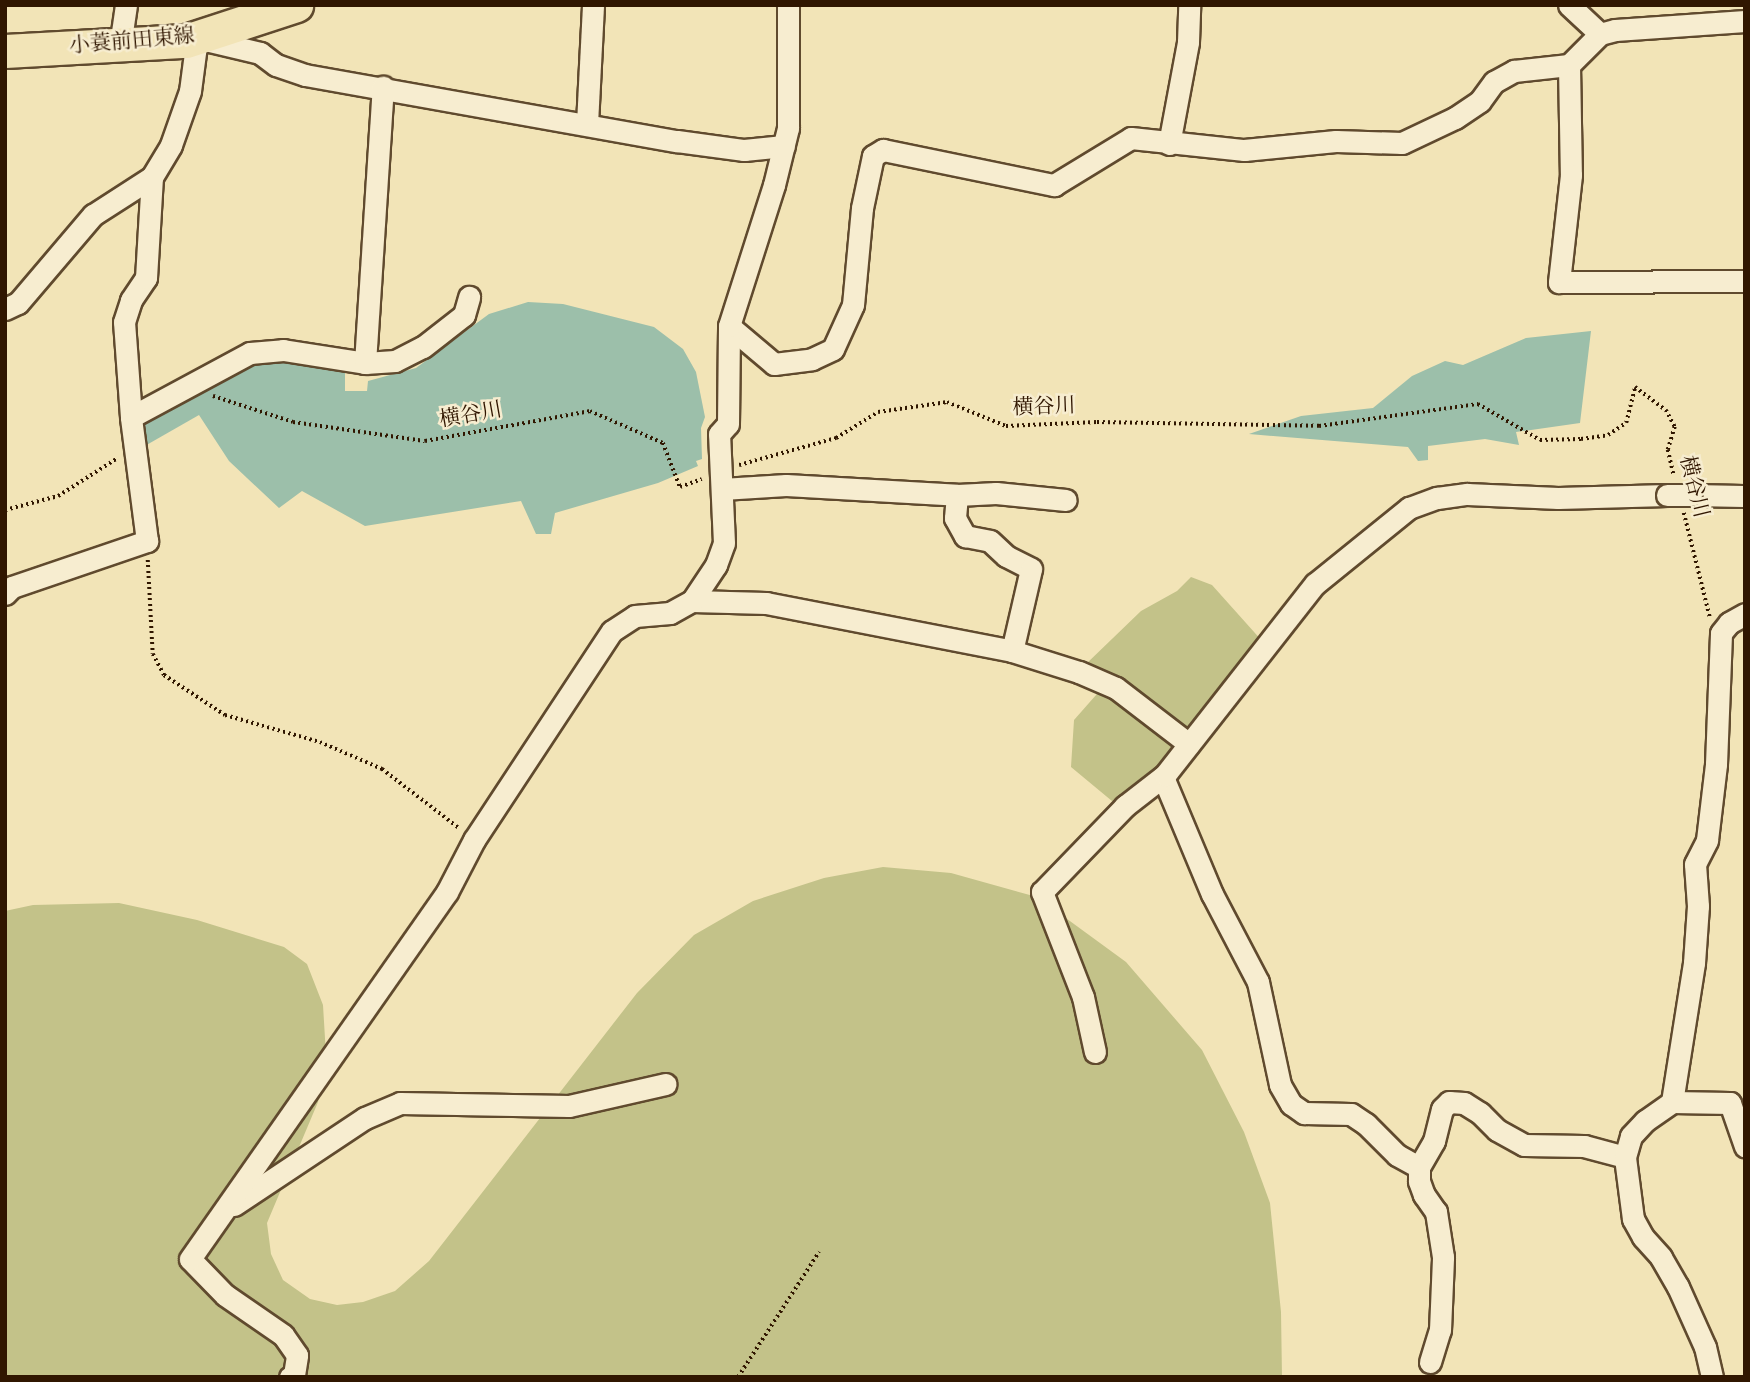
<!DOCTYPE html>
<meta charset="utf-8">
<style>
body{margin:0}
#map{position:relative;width:1750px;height:1382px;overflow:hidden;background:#f2e4b7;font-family:Vollkorn,"Noto Serif JP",serif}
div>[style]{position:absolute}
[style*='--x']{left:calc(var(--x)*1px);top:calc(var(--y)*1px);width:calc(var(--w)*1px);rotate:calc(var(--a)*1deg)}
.green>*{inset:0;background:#c3c289}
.water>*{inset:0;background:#9cbfaa}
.path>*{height:3.5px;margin-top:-1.75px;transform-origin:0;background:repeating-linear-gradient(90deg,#301600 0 2px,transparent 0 5.5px)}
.roads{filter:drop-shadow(2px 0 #604a2e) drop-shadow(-2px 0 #604a2e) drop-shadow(0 2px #604a2e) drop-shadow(0 -2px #604a2e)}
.street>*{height:21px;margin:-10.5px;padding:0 10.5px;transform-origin:10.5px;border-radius:10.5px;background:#f7edd0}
.primary>*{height:33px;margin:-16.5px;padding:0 16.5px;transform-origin:16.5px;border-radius:16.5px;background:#f2e4b7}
.bridges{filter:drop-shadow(2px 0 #604a2e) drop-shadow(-2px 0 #604a2e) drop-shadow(0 2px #604a2e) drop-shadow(0 -2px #604a2e)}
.street-bridge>*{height:21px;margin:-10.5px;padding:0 10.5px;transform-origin:10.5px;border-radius:10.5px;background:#f7edd0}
span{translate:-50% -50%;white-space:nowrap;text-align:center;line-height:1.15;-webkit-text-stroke:5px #f7edd0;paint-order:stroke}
.street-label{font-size:21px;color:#301600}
.frame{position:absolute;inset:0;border:7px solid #301600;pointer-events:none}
</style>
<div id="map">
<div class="green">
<div style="clip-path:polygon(1191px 577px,1212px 585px,1263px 642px,1189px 737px,1118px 806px,1071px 767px,1074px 720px,1111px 678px,1085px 665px,1141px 611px,1177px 591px)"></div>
<div style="clip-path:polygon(883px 867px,951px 873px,1037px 897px,1126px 962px,1202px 1050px,1244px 1132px,1270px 1203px,1281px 1312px,1282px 1377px,5px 1377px,5px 911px,33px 905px,119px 903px,197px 920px,284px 947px,307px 964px,323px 1005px,326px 1055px,318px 1102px,267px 1223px,271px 1254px,283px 1280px,310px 1299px,337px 1305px,363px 1302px,395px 1291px,429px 1261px,637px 993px,694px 935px,753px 901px,824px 878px)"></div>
</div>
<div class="water">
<div style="clip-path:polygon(528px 302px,563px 304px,654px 327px,683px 349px,696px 372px,705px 417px,701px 428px,702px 459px,696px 461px,698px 466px,658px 483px,555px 513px,551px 534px,536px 534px,521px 501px,365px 526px,302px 491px,279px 508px,229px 461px,199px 415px,143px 447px,138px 432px,152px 412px,251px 360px,290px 356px,345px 371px,345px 391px,367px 391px,368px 381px,416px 368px,489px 314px)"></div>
<div style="clip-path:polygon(1591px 331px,1580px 423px,1516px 432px,1519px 445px,1485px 439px,1428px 446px,1428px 460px,1418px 461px,1408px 447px,1249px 434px,1301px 416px,1373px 408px,1412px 376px,1445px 361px,1463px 365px,1526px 338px)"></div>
</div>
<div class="path">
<div style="--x:213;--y:396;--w:84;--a:18"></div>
<div style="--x:293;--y:422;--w:133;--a:8.2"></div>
<div style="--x:425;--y:441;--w:168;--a:-10.3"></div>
<div style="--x:590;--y:411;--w:80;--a:23.7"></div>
<div style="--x:663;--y:443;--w:47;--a:68.9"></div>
<div style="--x:680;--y:487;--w:23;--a:-20"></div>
<div style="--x:739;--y:465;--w:101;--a:-15.6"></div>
<div style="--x:836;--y:438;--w:49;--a:-31.8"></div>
<div style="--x:878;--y:412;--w:70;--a:-8.2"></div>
<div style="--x:947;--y:402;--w:64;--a:22.1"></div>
<div style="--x:1006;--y:426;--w:91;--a:-2.5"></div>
<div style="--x:1097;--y:422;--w:222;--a:1"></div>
<div style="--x:1319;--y:426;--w:161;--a:-7.9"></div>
<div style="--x:1478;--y:404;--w:72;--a:30.1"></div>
<div style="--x:1540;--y:440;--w:41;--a:-1.4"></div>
<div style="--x:1581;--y:439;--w:27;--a:-8"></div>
<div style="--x:1608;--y:435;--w:22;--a:-34"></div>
<div style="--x:1626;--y:423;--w:37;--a:-76"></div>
<div style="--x:1635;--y:387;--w:39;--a:37"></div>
<div style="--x:1666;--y:410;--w:19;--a:62"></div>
<div style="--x:1675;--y:427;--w:24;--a:107"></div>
<div style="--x:1668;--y:450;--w:26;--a:77"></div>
<div style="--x:5;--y:510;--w:55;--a:-14.8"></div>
<div style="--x:58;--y:496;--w:69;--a:-32.5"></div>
<div style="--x:1684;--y:513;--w:107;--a:76"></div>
<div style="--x:148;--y:560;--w:94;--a:87"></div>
<div style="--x:153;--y:654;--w:24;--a:62"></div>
<div style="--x:164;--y:675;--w:73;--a:33.3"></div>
<div style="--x:225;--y:715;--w:99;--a:15.9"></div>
<div style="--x:320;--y:742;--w:68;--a:23.5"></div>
<div style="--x:382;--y:769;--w:97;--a:37.5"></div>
<div style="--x:738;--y:1377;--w:149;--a:-57.1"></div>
</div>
<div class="roads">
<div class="street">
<div style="--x:1569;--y:5;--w:42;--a:43.1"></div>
<div style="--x:1745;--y:21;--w:130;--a:176"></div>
<div style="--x:1615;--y:30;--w:16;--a:165"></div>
<div style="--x:1600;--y:34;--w:44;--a:135"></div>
<div style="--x:1569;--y:65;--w:110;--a:89"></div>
<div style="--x:1571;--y:175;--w:108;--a:96.4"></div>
<div style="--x:1559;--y:282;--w:186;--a:-0.3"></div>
<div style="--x:120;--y:46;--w:41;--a:-81.7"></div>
<div style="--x:587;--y:124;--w:119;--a:-87.1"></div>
<div style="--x:1169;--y:144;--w:104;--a:-79.4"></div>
<div style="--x:1188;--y:42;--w:37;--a:-88"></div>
<div style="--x:5;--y:309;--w:14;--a:-25"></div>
<div style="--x:18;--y:303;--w:116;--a:-49.6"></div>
<div style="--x:93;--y:215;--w:70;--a:-32.8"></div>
<div style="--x:152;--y:177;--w:37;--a:-59"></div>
<div style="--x:171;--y:145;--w:57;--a:-70.6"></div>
<div style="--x:190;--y:91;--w:53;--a:-82.5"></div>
<div style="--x:197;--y:38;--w:65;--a:13.4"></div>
<div style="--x:260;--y:53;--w:20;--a:37"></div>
<div style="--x:276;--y:65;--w:31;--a:19"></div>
<div style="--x:305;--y:75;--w:378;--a:10.1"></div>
<div style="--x:677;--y:141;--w:68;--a:7.7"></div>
<div style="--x:744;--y:150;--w:40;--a:-5.7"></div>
<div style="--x:729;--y:326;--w:59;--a:40.2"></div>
<div style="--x:774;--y:364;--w:38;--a:-7"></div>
<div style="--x:812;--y:359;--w:23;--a:-25"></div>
<div style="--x:833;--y:349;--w:48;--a:-65.6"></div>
<div style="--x:853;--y:305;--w:97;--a:-84.7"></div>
<div style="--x:862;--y:208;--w:53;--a:-78.1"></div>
<div style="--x:873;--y:156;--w:12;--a:-31"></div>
<div style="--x:883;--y:150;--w:175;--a:11.6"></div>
<div style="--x:1054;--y:185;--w:90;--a:-31.4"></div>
<div style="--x:1131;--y:138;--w:114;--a:6.1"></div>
<div style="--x:1244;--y:150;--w:92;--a:-5.6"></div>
<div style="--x:1336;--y:141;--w:66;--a:1.7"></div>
<div style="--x:1402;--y:143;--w:59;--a:-25.3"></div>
<div style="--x:1455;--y:118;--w:30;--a:-34"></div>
<div style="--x:1480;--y:101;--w:24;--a:-54"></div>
<div style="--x:1494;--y:82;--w:23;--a:-29"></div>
<div style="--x:1514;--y:71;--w:55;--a:-6.2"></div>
<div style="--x:365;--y:363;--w:277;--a:-86.3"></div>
<div style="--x:131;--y:417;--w:135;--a:-28.3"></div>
<div style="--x:250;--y:353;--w:33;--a:-5"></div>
<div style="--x:283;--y:350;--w:83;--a:9"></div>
<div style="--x:365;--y:363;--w:30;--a:-4"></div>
<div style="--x:395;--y:361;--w:31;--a:-27"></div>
<div style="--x:423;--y:347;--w:52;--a:-38"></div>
<div style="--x:464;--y:315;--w:19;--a:-74"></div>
<div style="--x:722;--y:489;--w:64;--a:-3.6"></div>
<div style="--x:786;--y:485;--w:171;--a:3.3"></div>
<div style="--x:957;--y:495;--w:39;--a:-3"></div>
<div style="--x:996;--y:493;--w:70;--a:5.7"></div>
<div style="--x:957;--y:495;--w:23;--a:95"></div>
<div style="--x:955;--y:518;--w:21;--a:61"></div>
<div style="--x:965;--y:536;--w:25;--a:11"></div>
<div style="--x:990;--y:541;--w:22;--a:43"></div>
<div style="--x:1006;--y:556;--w:28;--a:27"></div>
<div style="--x:1031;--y:569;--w:84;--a:103"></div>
<div style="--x:1691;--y:495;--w:54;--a:1.1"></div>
<div style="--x:5;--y:594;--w:10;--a:-45"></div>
<div style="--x:12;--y:587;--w:143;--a:-18.8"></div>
<div style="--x:147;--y:541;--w:125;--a:-97.4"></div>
<div style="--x:131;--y:417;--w:95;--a:-94.2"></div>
<div style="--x:124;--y:322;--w:23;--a:-72"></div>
<div style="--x:131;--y:300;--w:27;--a:-56"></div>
<div style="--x:146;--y:278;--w:101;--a:-86.6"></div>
<div style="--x:692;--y:601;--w:74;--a:1.5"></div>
<div style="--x:766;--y:603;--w:251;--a:11"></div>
<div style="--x:1012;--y:651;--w:70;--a:17.4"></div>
<div style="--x:1079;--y:672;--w:40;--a:23.4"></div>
<div style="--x:1116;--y:688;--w:92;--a:37.5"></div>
<div style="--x:1163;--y:777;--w:127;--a:67.3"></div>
<div style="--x:1212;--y:894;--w:99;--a:62.4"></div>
<div style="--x:1258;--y:982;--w:105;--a:77.9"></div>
<div style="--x:1280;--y:1085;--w:22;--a:60"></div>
<div style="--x:1291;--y:1104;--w:16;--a:35"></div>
<div style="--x:1304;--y:1113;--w:47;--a:1.2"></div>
<div style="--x:1351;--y:1114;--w:18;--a:34"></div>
<div style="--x:1366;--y:1124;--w:44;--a:45"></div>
<div style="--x:1397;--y:1155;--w:25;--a:29"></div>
<div style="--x:1095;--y:1052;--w:56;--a:-102.3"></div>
<div style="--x:1083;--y:997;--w:113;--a:-111.3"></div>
<div style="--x:1042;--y:892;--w:120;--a:-46"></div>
<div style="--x:1125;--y:806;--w:51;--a:-37.8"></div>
<div style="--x:1165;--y:775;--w:243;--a:-51.9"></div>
<div style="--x:1315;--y:584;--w:121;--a:-39"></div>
<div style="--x:1409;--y:508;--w:30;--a:-20"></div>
<div style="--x:1437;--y:498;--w:30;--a:-8"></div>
<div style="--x:1467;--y:494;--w:91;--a:2.5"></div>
<div style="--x:1558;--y:498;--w:109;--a:-1.6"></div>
<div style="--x:1672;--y:1102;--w:141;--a:-81"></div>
<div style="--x:1694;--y:963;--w:57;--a:-86"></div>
<div style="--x:1698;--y:906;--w:42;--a:-94.1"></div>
<div style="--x:1695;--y:864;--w:27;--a:-63"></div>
<div style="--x:1707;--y:840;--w:77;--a:-83.2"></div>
<div style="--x:1716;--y:764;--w:131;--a:-87.8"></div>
<div style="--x:1721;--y:633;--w:13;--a:-51"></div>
<div style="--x:1729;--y:623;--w:18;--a:-29"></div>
<div style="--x:234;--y:1205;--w:157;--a:-33.6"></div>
<div style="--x:365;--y:1118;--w:38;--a:-23"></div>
<div style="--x:400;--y:1103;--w:169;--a:1"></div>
<div style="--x:569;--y:1106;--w:99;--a:-12.8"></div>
<div style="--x:1430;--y:1362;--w:34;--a:-73"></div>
<div style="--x:1440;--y:1330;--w:73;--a:-87.6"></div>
<div style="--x:1443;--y:1257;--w:46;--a:-98.8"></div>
<div style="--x:1436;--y:1212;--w:21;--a:-125"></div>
<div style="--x:1424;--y:1195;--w:15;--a:-110"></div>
<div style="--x:1419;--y:1181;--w:14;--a:-90"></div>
<div style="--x:1419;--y:1167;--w:30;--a:-60"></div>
<div style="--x:1434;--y:1141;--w:33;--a:-76"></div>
<div style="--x:1442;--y:1109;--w:10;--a:-45"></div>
<div style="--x:1449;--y:1102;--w:15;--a:4"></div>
<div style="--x:1464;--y:1103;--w:19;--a:32"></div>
<div style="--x:1480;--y:1113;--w:24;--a:45"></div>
<div style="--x:1497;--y:1130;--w:31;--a:29"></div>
<div style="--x:1524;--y:1145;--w:60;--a:1"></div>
<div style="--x:1584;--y:1146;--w:42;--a:15"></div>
<div style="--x:290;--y:1377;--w:4;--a:-27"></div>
<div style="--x:294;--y:1375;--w:20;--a:-81"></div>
<div style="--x:297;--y:1355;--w:24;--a:-125"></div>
<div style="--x:283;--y:1335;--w:70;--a:-145.4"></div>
<div style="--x:225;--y:1295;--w:50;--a:-134.2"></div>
<div style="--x:190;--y:1259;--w:448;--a:-55"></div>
<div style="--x:447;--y:892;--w:59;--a:-62.6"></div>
<div style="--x:474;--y:840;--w:250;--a:-56.6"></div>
<div style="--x:612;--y:631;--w:27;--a:-33"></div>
<div style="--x:635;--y:616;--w:35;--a:-5"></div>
<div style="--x:670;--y:613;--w:25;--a:-29"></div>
<div style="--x:692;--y:601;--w:43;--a:-56.3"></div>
<div style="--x:716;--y:565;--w:23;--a:-70"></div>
<div style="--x:724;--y:543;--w:109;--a:-92.6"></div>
<div style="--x:719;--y:434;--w:13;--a:-48"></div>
<div style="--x:728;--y:424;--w:98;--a:-89.4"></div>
<div style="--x:729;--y:326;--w:148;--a:-72.3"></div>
<div style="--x:774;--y:185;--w:59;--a:-76.2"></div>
<div style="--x:788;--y:128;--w:123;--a:-90"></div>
<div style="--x:1712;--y:1377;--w:31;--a:-103"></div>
<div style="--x:1705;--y:1347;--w:66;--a:-114.2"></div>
<div style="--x:1678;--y:1287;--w:34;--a:-120"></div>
<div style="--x:1661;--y:1257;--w:27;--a:-132"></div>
<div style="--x:1643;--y:1237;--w:21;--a:-119"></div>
<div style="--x:1633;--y:1219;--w:63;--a:-97.4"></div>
<div style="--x:1625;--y:1157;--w:22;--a:-74"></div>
<div style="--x:1631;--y:1136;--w:21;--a:-47"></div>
<div style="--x:1645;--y:1121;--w:33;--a:-35"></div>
<div style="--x:1672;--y:1102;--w:58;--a:1"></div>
<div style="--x:1730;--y:1103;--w:46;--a:70.8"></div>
</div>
<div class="primary">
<div style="--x:5;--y:51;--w:181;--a:-3.2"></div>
<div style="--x:186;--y:41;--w:116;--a:-18.1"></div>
</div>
</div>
<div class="bridges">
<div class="street-bridge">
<div style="--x:1667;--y:495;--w:24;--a:0"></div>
</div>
</div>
<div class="street-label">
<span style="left:132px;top:42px;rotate:-5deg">小蓑前田東線</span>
<span style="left:1044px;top:408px;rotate:-2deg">横谷川</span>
<span style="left:471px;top:416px;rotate:-10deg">横谷川</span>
<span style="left:1693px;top:487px;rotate:76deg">横谷川</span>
</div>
<div class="frame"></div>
</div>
